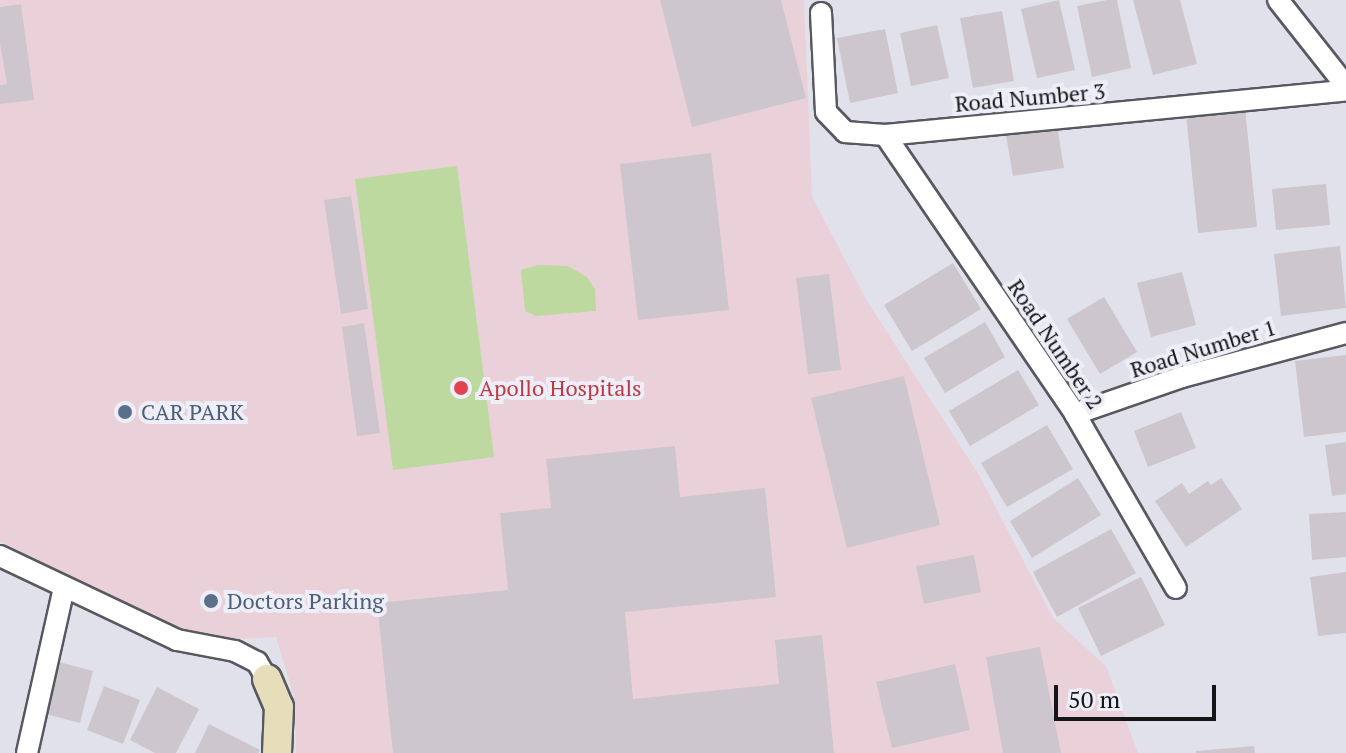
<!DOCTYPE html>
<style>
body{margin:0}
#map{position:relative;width:1346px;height:753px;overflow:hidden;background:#e1e1eb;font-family:"PT Serif",serif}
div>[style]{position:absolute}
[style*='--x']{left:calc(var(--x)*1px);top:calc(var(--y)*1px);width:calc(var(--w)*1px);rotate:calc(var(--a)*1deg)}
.medical>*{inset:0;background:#ead1d9}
.green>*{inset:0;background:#bdd99f}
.building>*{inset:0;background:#cdc6cd}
.roads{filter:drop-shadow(2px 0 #585860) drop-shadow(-2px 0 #585860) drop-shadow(0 2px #585860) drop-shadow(0 -2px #585860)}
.street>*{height:20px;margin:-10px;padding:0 10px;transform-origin:10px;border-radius:10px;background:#fff}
.secondary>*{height:28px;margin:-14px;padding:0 14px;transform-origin:14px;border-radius:14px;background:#e6ddbb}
.dots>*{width:22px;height:22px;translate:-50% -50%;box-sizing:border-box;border:4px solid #eeeef8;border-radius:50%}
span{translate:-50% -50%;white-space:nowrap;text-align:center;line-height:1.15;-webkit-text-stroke:8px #eeeef8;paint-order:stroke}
.street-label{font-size:22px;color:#151518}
.health-label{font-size:22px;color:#be3a42}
.left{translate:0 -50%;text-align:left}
.service-label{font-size:22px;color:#4e5e75}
.scale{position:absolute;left:1054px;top:685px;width:162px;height:36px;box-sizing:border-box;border:4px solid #151518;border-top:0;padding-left:10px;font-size:24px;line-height:28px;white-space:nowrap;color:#151518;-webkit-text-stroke:6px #eeeef8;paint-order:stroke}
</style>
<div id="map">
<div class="medical">
<div style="clip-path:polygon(0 0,804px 0,812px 197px,867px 301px,979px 475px,1053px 618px,1106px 666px,1138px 753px,296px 753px,295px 700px,276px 637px,214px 640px,161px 629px,131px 607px,0 541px)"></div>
</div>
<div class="green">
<div style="clip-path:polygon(457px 166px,494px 457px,393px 470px,355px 179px)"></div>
<div style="clip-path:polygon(538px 265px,568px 266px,587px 277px,595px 289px,596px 311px,536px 316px,525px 311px,521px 270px)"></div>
</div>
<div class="building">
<div style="clip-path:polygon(660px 0,781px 0,806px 98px,692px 127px)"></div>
<div style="clip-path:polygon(1059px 0,1075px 70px,1037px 78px,1021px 9px)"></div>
<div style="clip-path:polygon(1107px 0,1117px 0,1131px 68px,1092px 77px,1077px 6px)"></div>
<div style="clip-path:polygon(1133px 0,1180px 0,1197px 64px,1153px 75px)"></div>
<div style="clip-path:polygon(21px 4px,34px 100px,0 104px,0 85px,7px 84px,0 43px,0 7px)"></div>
<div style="clip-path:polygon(1002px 11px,1014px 81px,973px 88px,960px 18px)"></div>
<div style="clip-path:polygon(937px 25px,949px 78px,911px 86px,900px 33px)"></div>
<div style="clip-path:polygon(885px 29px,898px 93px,850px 103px,837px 38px)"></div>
<div style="clip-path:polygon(1245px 108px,1257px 227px,1198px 233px,1186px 114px)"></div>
<div style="clip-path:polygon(1057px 126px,1064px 168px,1013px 176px,1006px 135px)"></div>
<div style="clip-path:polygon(711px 153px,729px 310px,638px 320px,620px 164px)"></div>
<div style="clip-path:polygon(1326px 184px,1330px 225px,1276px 230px,1272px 189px)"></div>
<div style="clip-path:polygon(351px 196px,368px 309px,341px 314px,324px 200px)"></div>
<div style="clip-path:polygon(1340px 246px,1346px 308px,1281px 316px,1274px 254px)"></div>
<div style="clip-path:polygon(953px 263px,981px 309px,912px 351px,884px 305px)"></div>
<div style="clip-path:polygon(1182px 272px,1196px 325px,1151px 337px,1137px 283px)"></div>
<div style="clip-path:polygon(829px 274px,841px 370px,808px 374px,796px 278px)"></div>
<div style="clip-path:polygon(1104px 297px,1137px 352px,1100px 374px,1067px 319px)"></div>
<div style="clip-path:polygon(985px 322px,1005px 357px,945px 393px,924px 358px)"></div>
<div style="clip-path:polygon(364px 323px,380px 433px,357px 436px,342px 327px)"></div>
<div style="clip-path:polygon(1346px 355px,1346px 432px,1304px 437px,1295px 361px)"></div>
<div style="clip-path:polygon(1018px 370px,1039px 405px,970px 446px,949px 411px)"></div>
<div style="clip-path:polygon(904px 376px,940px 525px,847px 548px,811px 398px)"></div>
<div style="clip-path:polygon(1181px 412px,1196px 448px,1148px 467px,1134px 431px)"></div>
<div style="clip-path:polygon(1047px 425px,1073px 469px,1007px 507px,981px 463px)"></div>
<div style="clip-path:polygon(1346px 442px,1346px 494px,1332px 496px,1325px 445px)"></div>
<div style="clip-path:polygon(675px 446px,680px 497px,765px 488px,776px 597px,625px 612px,633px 699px,779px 684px,775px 640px,822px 635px,834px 753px,393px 753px,377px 603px,508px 590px,500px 513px,551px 508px,546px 459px)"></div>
<div style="clip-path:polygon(1078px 478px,1101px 515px,1032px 558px,1010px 521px)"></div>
<div style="clip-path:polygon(1221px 478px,1242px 509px,1186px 547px,1155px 501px,1182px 483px,1189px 494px,1208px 481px,1211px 485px)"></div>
<div style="clip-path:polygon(1346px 512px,1346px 557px,1312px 560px,1309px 514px)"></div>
<div style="clip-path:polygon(1111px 529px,1136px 573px,1057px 617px,1033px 572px)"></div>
<div style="clip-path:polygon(974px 555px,981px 592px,924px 604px,916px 566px)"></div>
<div style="clip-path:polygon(1346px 572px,1346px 633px,1318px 636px,1310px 577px)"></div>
<div style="clip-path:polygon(1141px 577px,1165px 625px,1101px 656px,1078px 608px)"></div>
<div style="clip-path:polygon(1040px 647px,1061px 753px,1003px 753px,986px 657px)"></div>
<div style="clip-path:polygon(55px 661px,93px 671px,80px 723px,42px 713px)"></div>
<div style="clip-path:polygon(955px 664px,970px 730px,892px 748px,876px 682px)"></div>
<div style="clip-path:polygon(104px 686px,140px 700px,123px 744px,87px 730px)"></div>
<div style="clip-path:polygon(157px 687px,199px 709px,176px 753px,155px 753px,130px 740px)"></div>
<div style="clip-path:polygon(209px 724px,260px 750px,258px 753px,195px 753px)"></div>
<div style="clip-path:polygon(1254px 746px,1255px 753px,1196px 753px,1196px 751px)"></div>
</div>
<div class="roads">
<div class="street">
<div style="--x:1278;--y:0;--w:110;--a:51.7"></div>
<div style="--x:821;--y:13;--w:99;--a:87.1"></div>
<div style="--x:826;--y:112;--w:28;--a:46"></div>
<div style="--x:845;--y:132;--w:40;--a:4.3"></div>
<div style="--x:885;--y:135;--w:463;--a:-5.5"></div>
<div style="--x:885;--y:135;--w:338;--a:55.7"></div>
<div style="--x:1075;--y:414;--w:201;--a:59.9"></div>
<div style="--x:1075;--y:414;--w:113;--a:-19.1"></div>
<div style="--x:1182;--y:377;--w:170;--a:-15"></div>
<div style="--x:0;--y:556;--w:196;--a:25.4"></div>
<div style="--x:177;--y:640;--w:59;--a:10.7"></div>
<div style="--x:235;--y:651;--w:25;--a:27"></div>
<div style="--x:257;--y:662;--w:20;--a:60"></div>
<div style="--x:27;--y:753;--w:169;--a:-77.4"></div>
</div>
<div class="secondary">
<div style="--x:267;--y:679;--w:30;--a:67"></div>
<div style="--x:279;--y:707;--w:46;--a:92.5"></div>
</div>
</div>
<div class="dots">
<div style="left:461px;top:388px;background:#e0444e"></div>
<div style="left:125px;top:412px;background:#5c6f8a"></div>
<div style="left:211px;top:601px;background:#5c6f8a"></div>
</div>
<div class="street-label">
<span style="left:1030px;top:97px;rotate:-5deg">Road Number 3</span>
<span style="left:1056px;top:344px;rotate:56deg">Road Number 2</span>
<span style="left:1203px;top:348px;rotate:-17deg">Road Number 1</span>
</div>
<div class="health-label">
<span class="left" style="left:479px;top:388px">Apollo Hospitals</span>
</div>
<div class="service-label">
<span class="left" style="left:141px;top:412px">CAR PARK</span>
<span class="left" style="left:227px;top:601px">Doctors Parking</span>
</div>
<div class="scale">50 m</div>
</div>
